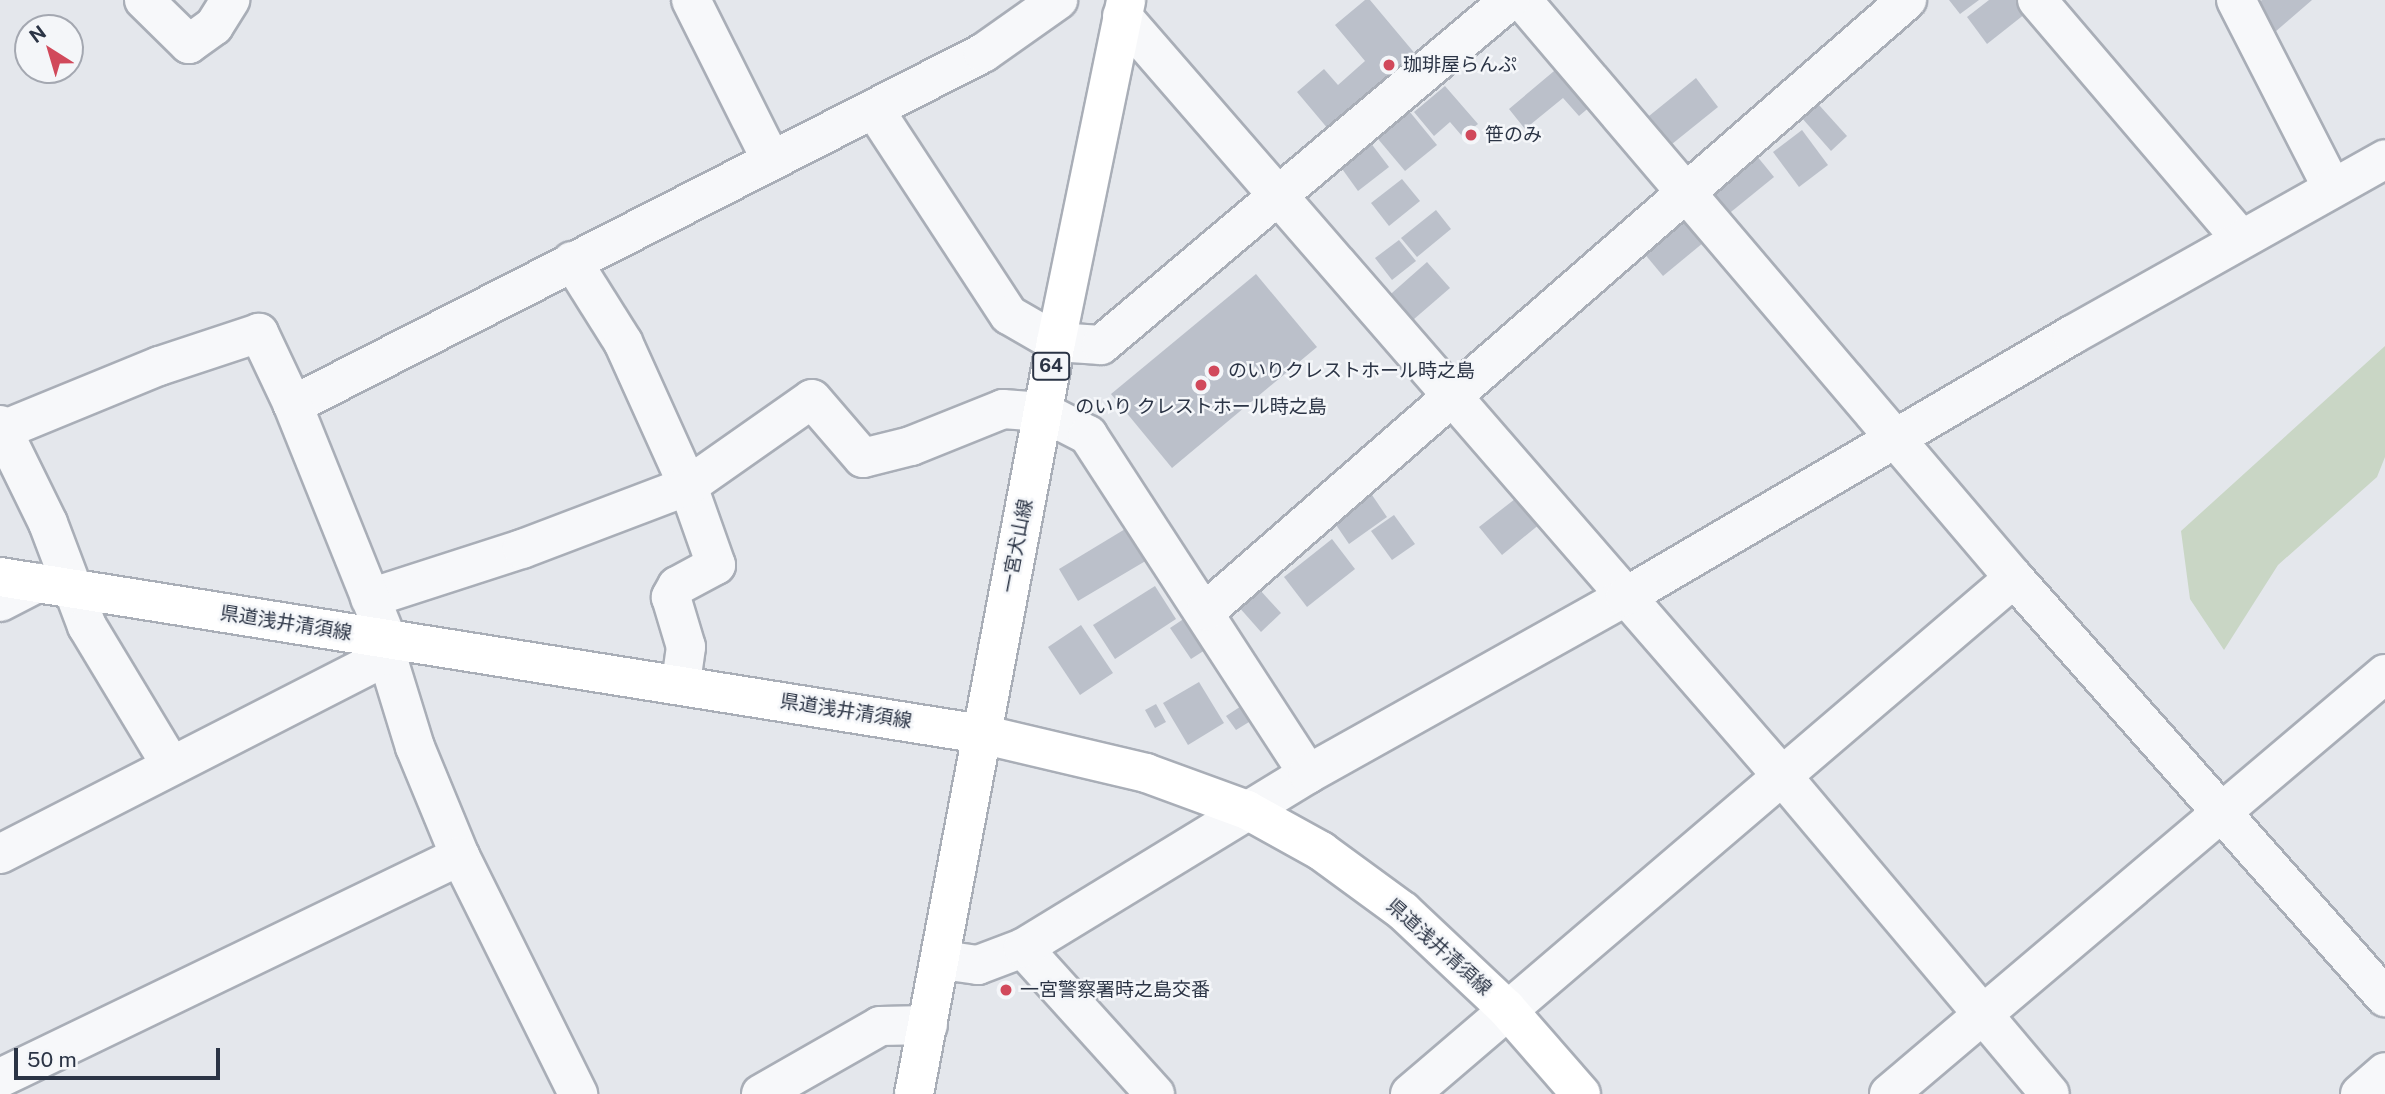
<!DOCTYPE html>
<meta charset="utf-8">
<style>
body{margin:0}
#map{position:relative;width:2385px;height:1094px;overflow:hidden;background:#e4e7ec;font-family:"Public Sans","Noto Sans JP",sans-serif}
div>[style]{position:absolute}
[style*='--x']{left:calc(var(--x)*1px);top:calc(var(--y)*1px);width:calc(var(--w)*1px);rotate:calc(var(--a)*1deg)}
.green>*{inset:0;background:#c9d6c5}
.building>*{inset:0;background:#bbc0ca}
.roads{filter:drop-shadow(2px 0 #a9aeb7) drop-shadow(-2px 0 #a9aeb7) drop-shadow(0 2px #a9aeb7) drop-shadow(0 -2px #a9aeb7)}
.minor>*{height:38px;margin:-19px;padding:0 19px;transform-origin:19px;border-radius:19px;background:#f7f8fa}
.major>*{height:38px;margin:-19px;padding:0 19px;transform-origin:19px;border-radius:19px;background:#fff}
.dots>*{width:19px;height:19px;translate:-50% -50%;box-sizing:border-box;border:4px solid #f4f6f9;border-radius:50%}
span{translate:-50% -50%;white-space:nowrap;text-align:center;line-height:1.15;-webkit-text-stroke:5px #f4f6f9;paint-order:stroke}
.shield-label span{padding:2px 5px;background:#f4f6f9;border:2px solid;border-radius:5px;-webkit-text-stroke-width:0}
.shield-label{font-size:18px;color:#2b3445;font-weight:700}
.poi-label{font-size:19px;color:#2b3445}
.left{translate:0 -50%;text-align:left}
.street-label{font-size:19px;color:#2b3445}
.north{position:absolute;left:14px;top:14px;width:70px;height:70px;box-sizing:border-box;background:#f4f6f9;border:2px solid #a4a8b1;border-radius:50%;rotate:323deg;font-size:19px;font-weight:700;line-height:28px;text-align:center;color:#2b3445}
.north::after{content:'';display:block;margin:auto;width:24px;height:32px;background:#d1495b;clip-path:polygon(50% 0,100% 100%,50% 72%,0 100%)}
.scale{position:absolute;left:14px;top:1048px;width:206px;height:32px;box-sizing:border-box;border:4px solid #2b3445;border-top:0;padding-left:9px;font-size:21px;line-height:24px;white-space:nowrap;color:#2b3445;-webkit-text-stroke:5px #f4f6f9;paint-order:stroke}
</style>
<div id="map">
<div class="green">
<div style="clip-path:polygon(2385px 346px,2385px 457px,2377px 477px,2278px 565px,2224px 650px,2190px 599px,2181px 531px)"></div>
</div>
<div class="building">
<div style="clip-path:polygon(1365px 0,1370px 0,1422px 62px,1334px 136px,1297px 92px,1324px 69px,1338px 85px,1365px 61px,1335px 25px)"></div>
<div style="clip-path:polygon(1949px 0,1979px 0,1960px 14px)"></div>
<div style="clip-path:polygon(1989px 0,2022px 0,2030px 10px,1987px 44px,1967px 17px)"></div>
<div style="clip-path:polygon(2262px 0,2312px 0,2275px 32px,2253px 7px)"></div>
<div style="clip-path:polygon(1566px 61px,1598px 100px,1579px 116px,1563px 98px,1525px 129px,1509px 109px)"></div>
<div style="clip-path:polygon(1696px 78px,1718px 107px,1672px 144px,1649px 116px)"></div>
<div style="clip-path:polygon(1445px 86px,1478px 124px,1462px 136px,1450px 122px,1434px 136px,1414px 112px)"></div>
<div style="clip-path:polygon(1810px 95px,1847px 136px,1831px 151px,1794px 109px)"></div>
<div style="clip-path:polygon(1405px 106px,1437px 145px,1405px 171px,1373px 133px)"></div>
<div style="clip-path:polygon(1802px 130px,1828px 165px,1799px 187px,1773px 152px)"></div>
<div style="clip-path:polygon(1370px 142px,1389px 167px,1358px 191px,1340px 166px)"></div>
<div style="clip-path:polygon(1752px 150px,1774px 177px,1726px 216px,1704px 188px)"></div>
<div style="clip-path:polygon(1402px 179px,1420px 201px,1389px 226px,1371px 203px)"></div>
<div style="clip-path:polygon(1684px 208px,1709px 238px,1663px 276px,1638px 246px)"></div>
<div style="clip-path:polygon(1436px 210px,1451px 229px,1417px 257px,1401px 238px)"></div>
<div style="clip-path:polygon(1399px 240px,1416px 261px,1392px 280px,1375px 258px)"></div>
<div style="clip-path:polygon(1427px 262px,1450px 288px,1406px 326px,1384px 300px)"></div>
<div style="clip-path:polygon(1256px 274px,1317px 347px,1172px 468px,1111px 394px)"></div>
<div style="clip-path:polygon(1370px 492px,1387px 517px,1349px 544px,1332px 519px)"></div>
<div style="clip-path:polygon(1524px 492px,1546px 519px,1502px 555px,1479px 527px)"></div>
<div style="clip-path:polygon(1394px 515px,1415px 544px,1392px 560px,1371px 531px)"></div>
<div style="clip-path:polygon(1140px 520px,1159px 553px,1078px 601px,1059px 569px)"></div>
<div style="clip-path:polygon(1332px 539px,1355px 569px,1307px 607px,1284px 577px)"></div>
<div style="clip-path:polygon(1250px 579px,1281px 613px,1261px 632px,1230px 597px)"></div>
<div style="clip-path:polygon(1155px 586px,1176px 619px,1115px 659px,1093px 625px)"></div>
<div style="clip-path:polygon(1194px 612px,1216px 643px,1191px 659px,1170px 628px)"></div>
<div style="clip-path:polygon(1081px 625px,1113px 673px,1080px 695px,1048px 647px)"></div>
<div style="clip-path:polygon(1199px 682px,1224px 723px,1188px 745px,1163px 703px)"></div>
<div style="clip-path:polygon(1252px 699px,1262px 714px,1236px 730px,1226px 716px)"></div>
<div style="clip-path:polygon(1156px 704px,1166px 722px,1155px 728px,1145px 710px)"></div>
</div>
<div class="roads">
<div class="minor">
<div style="--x:144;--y:0;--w:63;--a:44.4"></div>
<div style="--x:189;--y:44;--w:31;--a:-36"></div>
<div style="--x:214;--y:26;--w:31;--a:-58"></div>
<div style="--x:691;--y:0;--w:177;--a:63.4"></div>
<div style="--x:1522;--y:0;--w:759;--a:49.6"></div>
<div style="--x:2014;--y:578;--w:560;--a:48.48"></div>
<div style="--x:2037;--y:0;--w:313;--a:49.5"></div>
<div style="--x:2236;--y:0;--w:209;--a:62.9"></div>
<div style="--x:1122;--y:16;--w:1008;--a:49.02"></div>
<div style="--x:1783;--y:777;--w:414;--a:49.9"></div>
<div style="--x:874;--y:109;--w:246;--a:56.8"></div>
<div style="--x:1009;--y:315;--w:54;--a:29.9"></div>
<div style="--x:1056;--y:342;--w:45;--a:3.8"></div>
<div style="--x:1101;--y:345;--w:535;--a:-40.15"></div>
<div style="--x:572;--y:261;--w:96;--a:57.8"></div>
<div style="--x:623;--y:342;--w:158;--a:65.7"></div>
<div style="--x:688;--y:486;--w:84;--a:70.5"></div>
<div style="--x:716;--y:565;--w:44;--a:151.7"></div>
<div style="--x:677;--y:586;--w:13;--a:119"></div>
<div style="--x:671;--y:597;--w:52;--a:73.3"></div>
<div style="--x:686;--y:647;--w:37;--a:98"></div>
<div style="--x:293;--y:405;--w:775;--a:-27.03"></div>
<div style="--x:983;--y:53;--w:92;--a:-35.2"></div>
<div style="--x:0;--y:425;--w:109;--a:63.9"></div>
<div style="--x:48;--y:523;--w:110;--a:69.3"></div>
<div style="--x:87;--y:626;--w:162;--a:58.9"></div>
<div style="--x:370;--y:598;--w:160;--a:-17.9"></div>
<div style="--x:522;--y:549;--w:178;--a:-20.8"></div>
<div style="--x:688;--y:486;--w:151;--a:-35.1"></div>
<div style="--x:812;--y:399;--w:78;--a:49.2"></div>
<div style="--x:863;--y:458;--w:49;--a:-14"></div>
<div style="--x:911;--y:446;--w:99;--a:-21.9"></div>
<div style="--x:1003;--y:409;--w:40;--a:4.3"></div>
<div style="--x:1043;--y:412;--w:51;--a:27.1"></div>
<div style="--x:1088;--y:435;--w:404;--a:57"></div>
<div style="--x:0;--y:602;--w:42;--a:-27.2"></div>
<div style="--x:1206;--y:611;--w:930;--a:-41.08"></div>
<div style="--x:387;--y:656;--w:95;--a:72.9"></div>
<div style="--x:415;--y:747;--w:118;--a:67.6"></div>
<div style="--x:460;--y:856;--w:266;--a:63.6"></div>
<div style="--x:0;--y:854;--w:435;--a:-27.1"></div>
<div style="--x:387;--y:656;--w:17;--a:-90"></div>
<div style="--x:387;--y:639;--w:252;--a:-111.9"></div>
<div style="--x:293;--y:405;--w:80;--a:-115.3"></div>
<div style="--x:259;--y:333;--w:105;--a:161.7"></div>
<div style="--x:159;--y:366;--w:169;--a:157.7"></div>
<div style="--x:1023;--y:948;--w:197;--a:47.9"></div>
<div style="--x:942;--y:960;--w:36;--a:8"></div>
<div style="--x:978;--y:965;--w:48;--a:-20.7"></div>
<div style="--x:1023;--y:948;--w:334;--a:-31.4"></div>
<div style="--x:1308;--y:774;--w:363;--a:-29.2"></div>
<div style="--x:1625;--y:597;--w:518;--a:-30.38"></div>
<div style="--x:2072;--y:335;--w:359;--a:-29.3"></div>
<div style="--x:0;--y:1078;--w:511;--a:-25.76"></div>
<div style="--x:761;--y:1094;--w:137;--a:-29.7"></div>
<div style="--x:880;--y:1026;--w:48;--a:-1.2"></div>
<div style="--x:1410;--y:1094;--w:794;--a:-40.51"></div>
<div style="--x:1889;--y:1094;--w:650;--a:-40.26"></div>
<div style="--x:2360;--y:1094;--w:33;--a:-41"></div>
</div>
<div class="major">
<div style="--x:0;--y:577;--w:993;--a:9.09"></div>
<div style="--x:981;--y:734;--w:170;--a:13.3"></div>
<div style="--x:1146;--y:773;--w:108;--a:20.1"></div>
<div style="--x:1247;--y:810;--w:85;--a:29"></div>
<div style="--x:1321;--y:851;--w:102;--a:36.2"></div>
<div style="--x:1403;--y:911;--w:141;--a:43.3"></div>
<div style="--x:1506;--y:1008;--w:114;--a:48.9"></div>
<div style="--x:914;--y:1094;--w:765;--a:-79.31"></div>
<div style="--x:1056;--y:342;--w:349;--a:-78.4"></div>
</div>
</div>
<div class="dots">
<div style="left:1389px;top:65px;background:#d1495b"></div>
<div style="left:1471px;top:135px;background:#d1495b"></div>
<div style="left:1214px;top:371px;background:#d1495b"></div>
<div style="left:1201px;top:385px;background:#d1495b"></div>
<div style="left:1006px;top:990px;background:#d1495b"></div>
</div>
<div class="shield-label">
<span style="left:1051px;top:366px">64</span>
</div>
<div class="poi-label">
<span class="left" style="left:1403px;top:65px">珈琲屋らんぷ</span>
<span class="left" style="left:1485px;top:135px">笹のみ</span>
<span class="left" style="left:1228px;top:371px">のいりクレストホール時之島</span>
<span style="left:1201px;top:407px">のいり クレストホール時之島</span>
<span class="left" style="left:1020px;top:990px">一宮警察署時之島交番</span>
</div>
<div class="street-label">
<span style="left:1017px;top:546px;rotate:-79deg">一宮犬山線</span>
<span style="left:286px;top:623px;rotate:9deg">県道浅井清須線</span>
<span style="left:846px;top:711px;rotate:9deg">県道浅井清須線</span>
<span style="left:1439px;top:947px;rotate:42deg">県道浅井清須線</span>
</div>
<div class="north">N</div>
<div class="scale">50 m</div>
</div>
